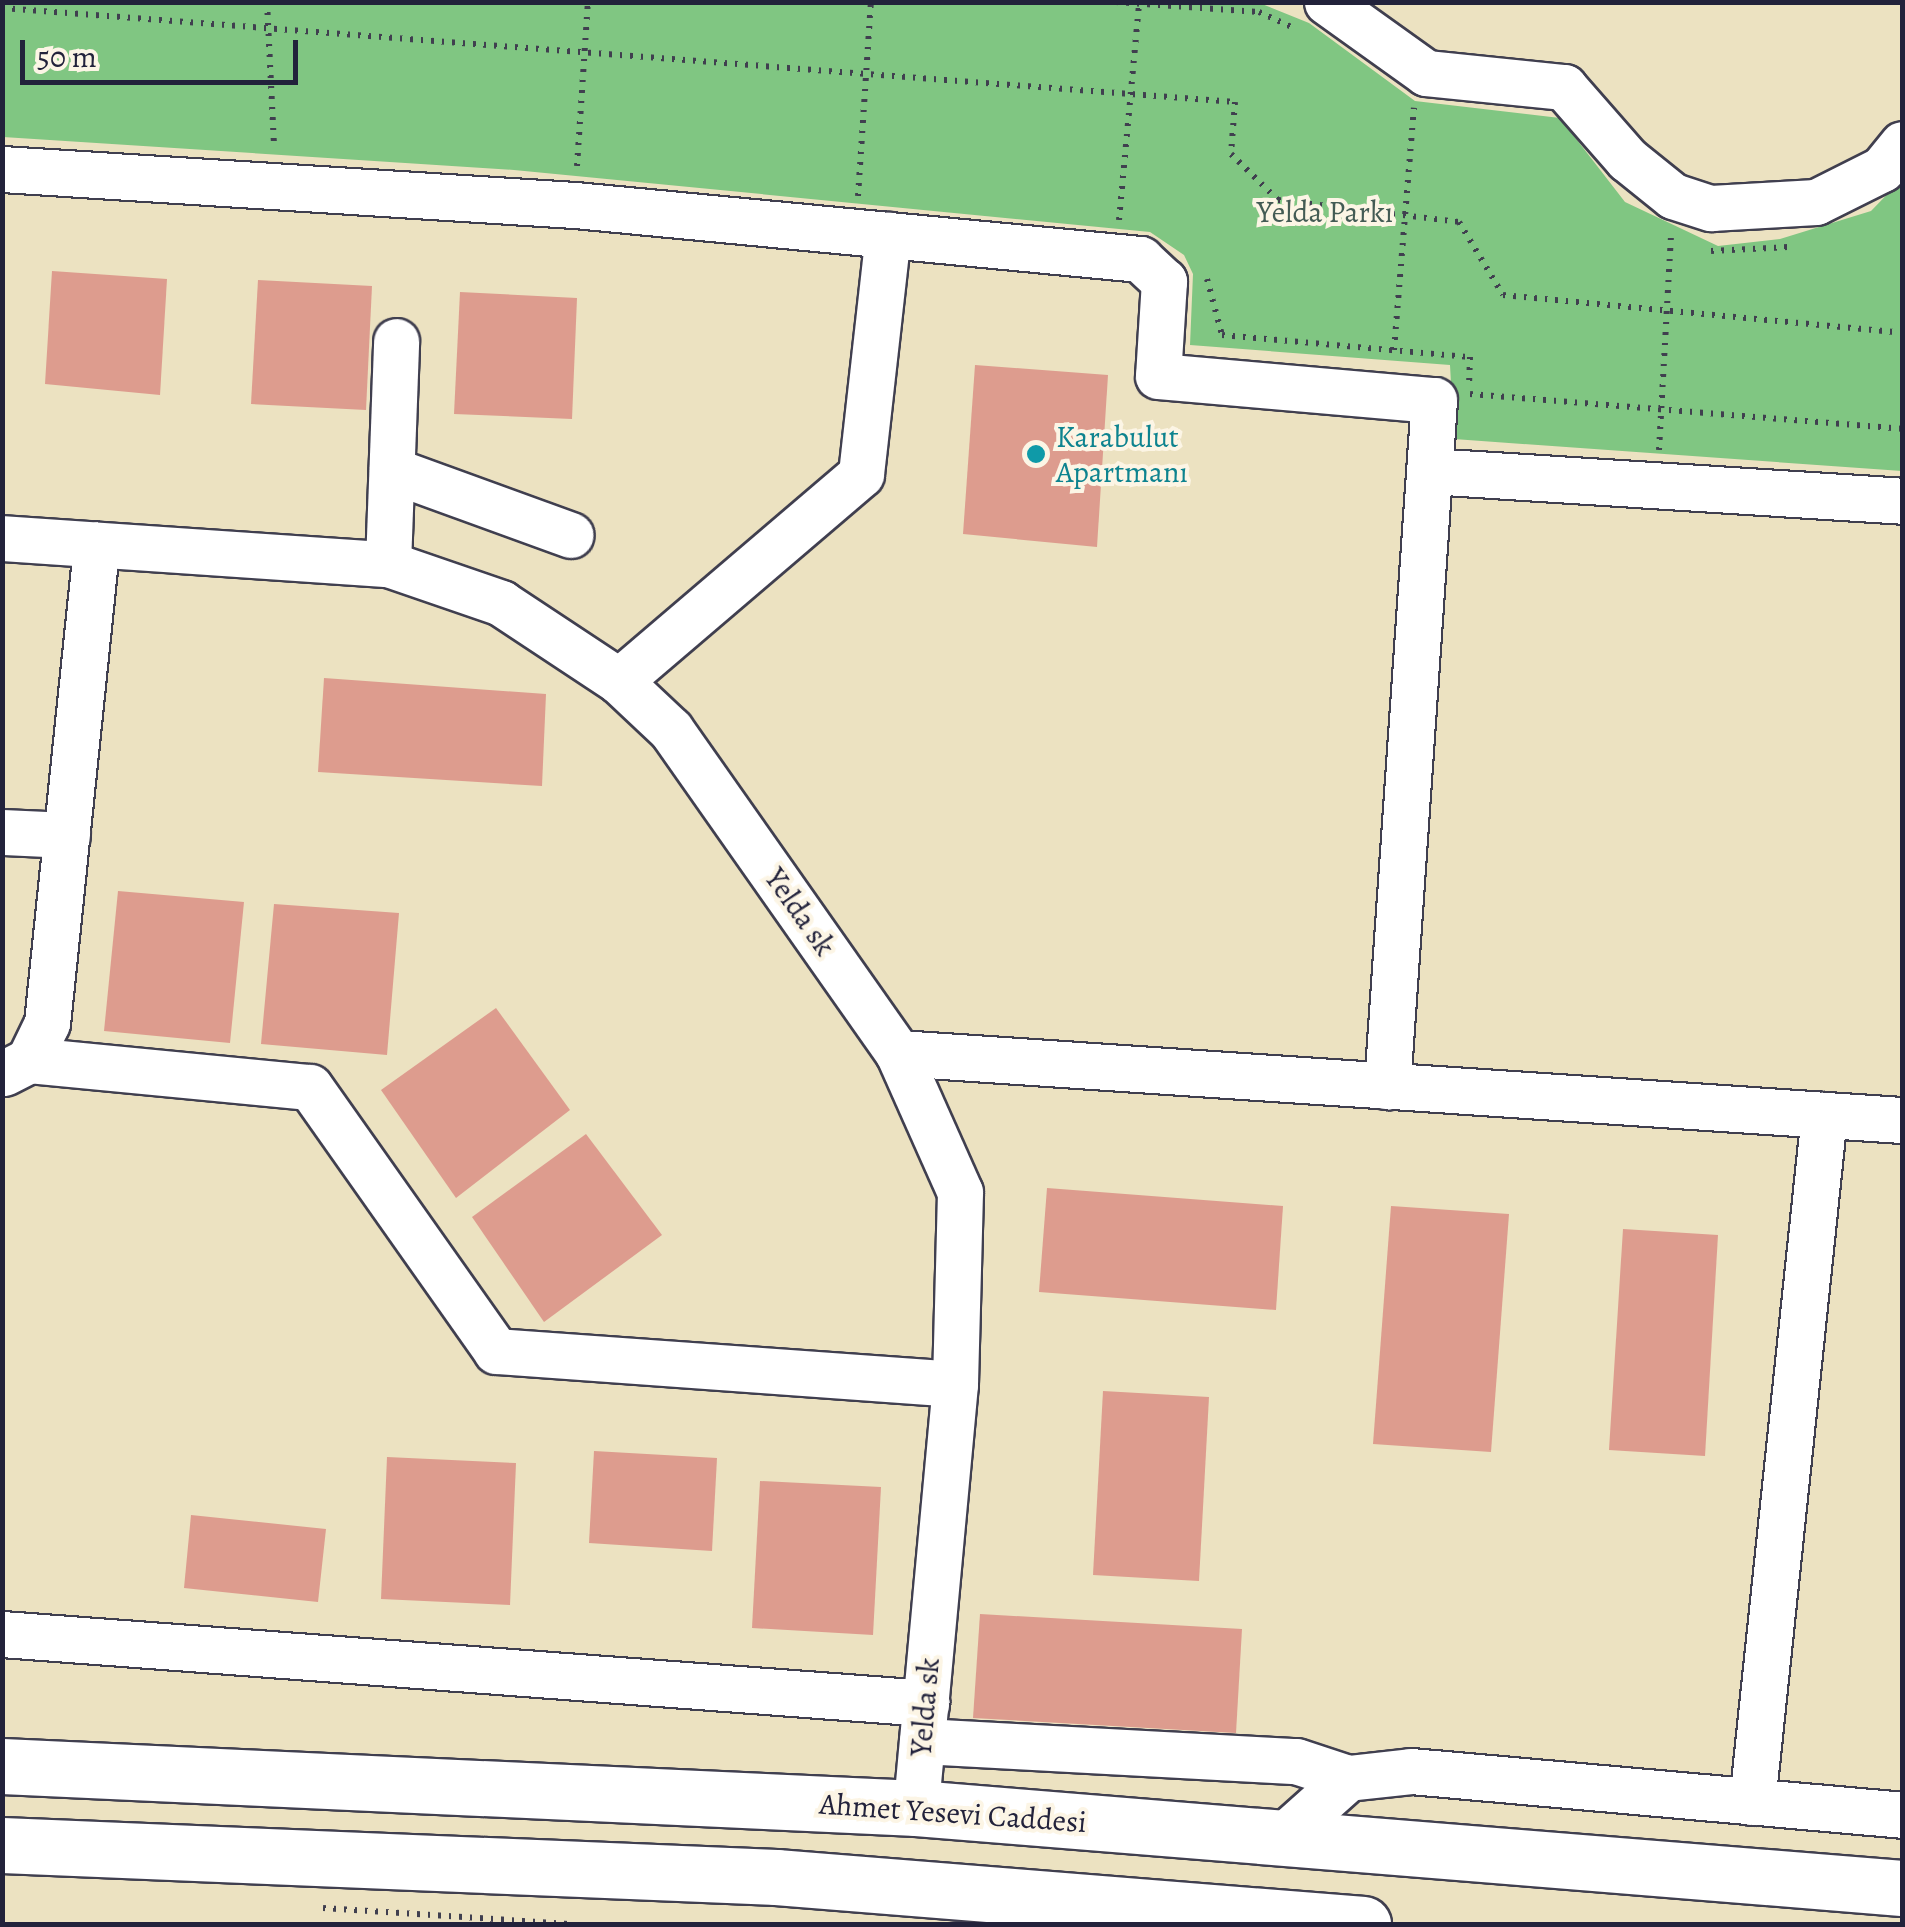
<!DOCTYPE html>
<meta charset="utf-8">
<style>
body{margin:0}
#map{position:relative;width:1905px;height:1927px;overflow:hidden;background:#ece2c1;font-family:Alegreya,serif}
div>[style]{position:absolute}
[style*='--x']{left:calc(var(--x)*1px);top:calc(var(--y)*1px);width:calc(var(--w)*1px);rotate:calc(var(--a)*1deg)}
.green>*{inset:0;background:#80c682}
.building>*{inset:0;background:#dd9c8e}
.path>*{height:6px;margin-top:-3px;transform-origin:0;background:repeating-linear-gradient(90deg,#403f4f 0 2.5px,transparent 0 10.5px)}
.roads{filter:drop-shadow(2px 0 #403f4f) drop-shadow(-2px 0 #403f4f) drop-shadow(0 2px #403f4f) drop-shadow(0 -2px #403f4f)}
.minor>*{height:45px;margin:-22.5px;padding:0 22.5px;transform-origin:22.5px;border-radius:22.5px;background:#fff}
.major>*{height:55px;margin:-27.5px;padding:0 27.5px;transform-origin:27.5px;border-radius:27.5px;background:#fff}
.dots>*{width:28px;height:28px;translate:-50% -50%;box-sizing:border-box;border:5px solid #fcf5e5;border-radius:50%}
span{translate:-50% -50%;white-space:nowrap;text-align:center;line-height:1.15;-webkit-text-stroke:8px #fcf5e5;paint-order:stroke}
.park-label{font-size:30px;color:#435b54}
.culture-label{font-size:30px;color:#0d838f}
.left{translate:0 -50%;text-align:left}
.street-label{font-size:30px;color:#22223b}
.frame{position:absolute;inset:0;border:5px solid #22223b;pointer-events:none}
.scale{position:absolute;left:20px;top:40px;width:278px;height:45px;box-sizing:border-box;border:5px solid #22223b;border-top:0;padding-left:12px;font-size:30px;line-height:35px;white-space:nowrap;color:#22223b;-webkit-text-stroke:8px #fcf5e5;paint-order:stroke}
</style>
<div id="map">
<div class="green">
<div style="clip-path:polygon(2px 3px,1262px 4px,1309px 23px,1415px 101px,1560px 118px,1625px 202px,1718px 246px,1780px 239px,1871px 211px,1902px 179px,1902px 471px,1454px 439px,1450px 365px,1190px 345px,1193px 274px,1184px 255px,1150px 232px,514px 170px,3px 137px)"></div>
</div>
<div class="building">
<div style="clip-path:polygon(52px 271px,167px 279px,160px 395px,45px 384px)"></div>
<div style="clip-path:polygon(258px 280px,372px 286px,366px 410px,251px 404px)"></div>
<div style="clip-path:polygon(460px 292px,577px 298px,572px 419px,454px 414px)"></div>
<div style="clip-path:polygon(975px 365px,1108px 375px,1097px 547px,963px 534px)"></div>
<div style="clip-path:polygon(324px 678px,546px 694px,542px 786px,318px 772px)"></div>
<div style="clip-path:polygon(118px 891px,244px 902px,230px 1043px,104px 1031px)"></div>
<div style="clip-path:polygon(274px 904px,399px 913px,387px 1055px,261px 1044px)"></div>
<div style="clip-path:polygon(496px 1008px,570px 1110px,456px 1198px,381px 1090px)"></div>
<div style="clip-path:polygon(586px 1134px,662px 1235px,544px 1322px,472px 1217px)"></div>
<div style="clip-path:polygon(1047px 1188px,1283px 1206px,1276px 1310px,1039px 1292px)"></div>
<div style="clip-path:polygon(1391px 1206px,1509px 1214px,1491px 1452px,1373px 1444px)"></div>
<div style="clip-path:polygon(1623px 1229px,1718px 1235px,1705px 1456px,1609px 1450px)"></div>
<div style="clip-path:polygon(1103px 1391px,1209px 1397px,1199px 1581px,1093px 1575px)"></div>
<div style="clip-path:polygon(594px 1451px,717px 1458px,712px 1551px,589px 1543px)"></div>
<div style="clip-path:polygon(387px 1457px,516px 1463px,510px 1605px,381px 1599px)"></div>
<div style="clip-path:polygon(760px 1481px,881px 1487px,873px 1635px,752px 1628px)"></div>
<div style="clip-path:polygon(191px 1515px,326px 1529px,318px 1602px,184px 1588px)"></div>
<div style="clip-path:polygon(980px 1614px,1242px 1629px,1236px 1733px,973px 1718px)"></div>
</div>
<div class="path">
<div style="--x:267;--y:2;--w:144;--a:87.2"></div>
<div style="--x:1116;--y:2;--w:143;--a:4"></div>
<div style="--x:1259;--y:12;--w:41;--a:24.7"></div>
<div style="--x:2;--y:8;--w:1237;--a:4.36"></div>
<div style="--x:1235;--y:102;--w:52;--a:94.4"></div>
<div style="--x:1231;--y:154;--w:66;--a:44.4"></div>
<div style="--x:1278;--y:200;--w:182;--a:6.9"></div>
<div style="--x:1459;--y:222;--w:85;--a:58.9"></div>
<div style="--x:1503;--y:295;--w:401;--a:5.4"></div>
<div style="--x:577;--y:166;--w:164;--a:-86.2"></div>
<div style="--x:858;--y:196;--w:194;--a:-86.2"></div>
<div style="--x:1119;--y:220;--w:217;--a:-84.7"></div>
<div style="--x:1711;--y:251;--w:77;--a:-3"></div>
<div style="--x:1207;--y:279;--w:58;--a:75"></div>
<div style="--x:1222;--y:335;--w:249;--a:5.1"></div>
<div style="--x:1470;--y:357;--w:25;--a:92"></div>
<div style="--x:1394;--y:350;--w:243;--a:-85.3"></div>
<div style="--x:1470;--y:394;--w:433;--a:4.6"></div>
<div style="--x:1659;--y:450;--w:213;--a:-86.8"></div>
<div style="--x:323;--y:1908;--w:250;--a:3.7"></div>
</div>
<div class="roads">
<div class="minor">
<div style="--x:1327;--y:2;--w:122;--a:35.6"></div>
<div style="--x:1426;--y:73;--w:139;--a:5.8"></div>
<div style="--x:1564;--y:87;--w:96;--a:48.8"></div>
<div style="--x:1627;--y:159;--w:59;--a:38.8"></div>
<div style="--x:1673;--y:196;--w:40;--a:18"></div>
<div style="--x:1711;--y:208;--w:105;--a:-3.3"></div>
<div style="--x:1816;--y:202;--w:74;--a:-26.6"></div>
<div style="--x:1882;--y:169;--w:32;--a:-51"></div>
<div style="--x:2;--y:169;--w:574;--a:3.6"></div>
<div style="--x:575;--y:205;--w:568;--a:5.46"></div>
<div style="--x:1140;--y:259;--w:33;--a:43"></div>
<div style="--x:1164;--y:281;--w:95;--a:93.6"></div>
<div style="--x:1158;--y:376;--w:277;--a:5"></div>
<div style="--x:1434;--y:400;--w:688;--a:93.92"></div>
<div style="--x:392;--y:470;--w:190;--a:20"></div>
<div style="--x:1429;--y:471;--w:474;--a:3.6"></div>
<div style="--x:2;--y:538;--w:387;--a:3.9"></div>
<div style="--x:388;--y:564;--w:120;--a:19"></div>
<div style="--x:501;--y:603;--w:141;--a:33.5"></div>
<div style="--x:619;--y:681;--w:71;--a:43.3"></div>
<div style="--x:671;--y:730;--w:395;--a:54.9"></div>
<div style="--x:898;--y:1053;--w:152;--a:66"></div>
<div style="--x:960;--y:1192;--w:192;--a:91.5"></div>
<div style="--x:955;--y:1384;--w:426;--a:95.3"></div>
<div style="--x:388;--y:564;--w:223;--a:-87.9"></div>
<div style="--x:619;--y:681;--w:318;--a:-40.5"></div>
<div style="--x:861;--y:474;--w:241;--a:-83.6"></div>
<div style="--x:2;--y:832;--w:65;--a:2.6"></div>
<div style="--x:898;--y:1053;--w:1006;--a:3.82"></div>
<div style="--x:29;--y:1060;--w:282;--a:5.5"></div>
<div style="--x:310;--y:1087;--w:323;--a:54.8"></div>
<div style="--x:496;--y:1351;--w:460;--a:4.1"></div>
<div style="--x:4;--y:1073;--w:28;--a:-27"></div>
<div style="--x:29;--y:1060;--w:41;--a:-64.1"></div>
<div style="--x:47;--y:1023;--w:481;--a:-84.1"></div>
<div style="--x:2;--y:1634;--w:927;--a:4.27"></div>
<div style="--x:922;--y:1741;--w:375;--a:3.1"></div>
<div style="--x:1296;--y:1761;--w:55;--a:18.1"></div>
<div style="--x:1752;--y:1802;--w:691;--a:-84.02"></div>
<div style="--x:1282;--y:1837;--w:89;--a:-41.8"></div>
<div style="--x:1348;--y:1778;--w:63;--a:-6.3"></div>
<div style="--x:1411;--y:1771;--w:493;--a:5.1"></div>
</div>
<div class="major">
<div style="--x:2;--y:1766;--w:915;--a:2.63"></div>
<div style="--x:916;--y:1808;--w:989;--a:4.64"></div>
<div style="--x:2;--y:1845;--w:775;--a:2.37"></div>
<div style="--x:776;--y:1877;--w:589;--a:4.58"></div>
</div>
</div>
<div class="dots">
<div style="left:1036px;top:454px;background:#0f9aa8"></div>
</div>
<div class="park-label">
<span style="left:1325px;top:212px">Yelda Parkı</span>
</div>
<div class="culture-label">
<span class="left" style="left:1056px;top:454px">Karabulut<br>Apartmanı</span>
</div>
<div class="street-label">
<span style="left:800px;top:912px;rotate:55deg">Yelda sk</span>
<span style="left:925px;top:1707px;rotate:-85deg">Yelda sk</span>
<span style="left:953px;top:1813px;rotate:4deg">Ahmet Yesevi Caddesi</span>
</div>
<div class="frame"></div>
<div class="scale">50 m</div>
</div>
